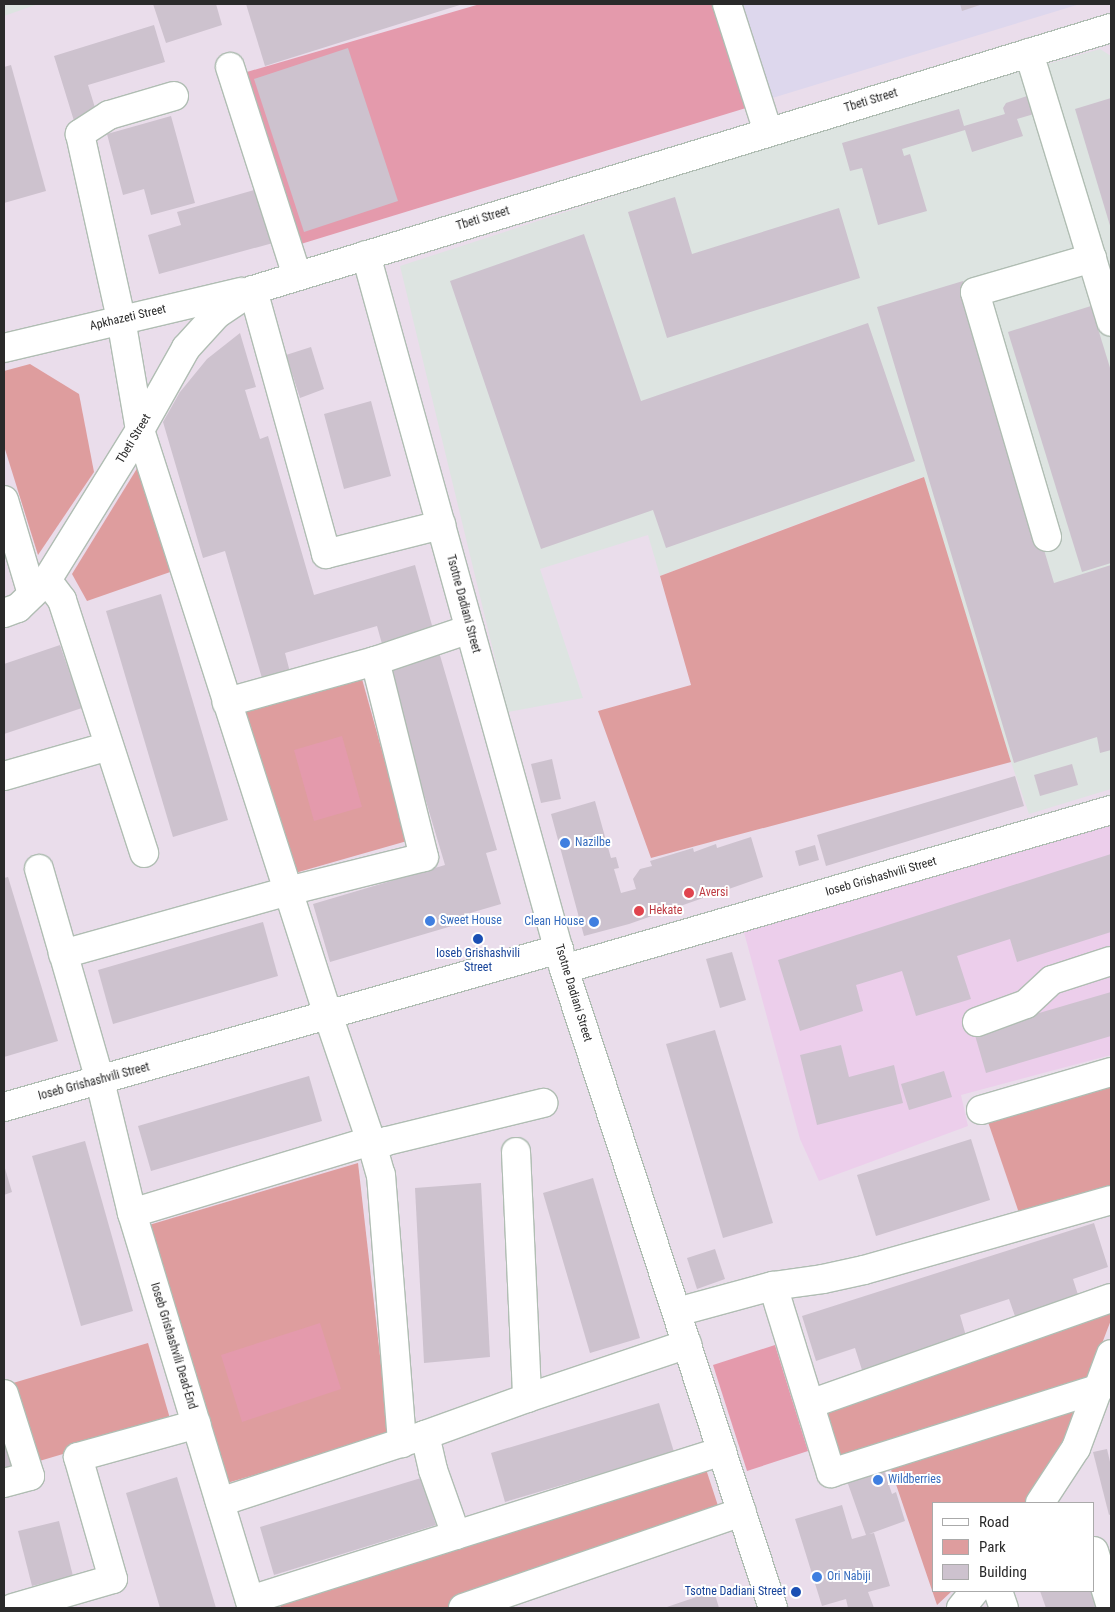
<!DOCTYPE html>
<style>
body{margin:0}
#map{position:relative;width:1115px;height:1612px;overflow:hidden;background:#eaddeb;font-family:"Roboto Condensed",sans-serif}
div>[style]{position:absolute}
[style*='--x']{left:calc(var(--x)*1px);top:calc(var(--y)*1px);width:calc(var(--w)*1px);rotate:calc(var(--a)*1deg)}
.industrial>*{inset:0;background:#dde4e1}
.education>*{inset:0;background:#ecceeb}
.medical>*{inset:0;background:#ddd7ed}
.green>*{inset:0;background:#de9d9e}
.pitch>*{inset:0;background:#e49aac}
.building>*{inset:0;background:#cdc2ce}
.roads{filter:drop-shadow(1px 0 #b0bdb3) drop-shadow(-1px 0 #b0bdb3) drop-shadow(0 1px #b0bdb3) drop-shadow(0 -1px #b0bdb3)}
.minor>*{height:28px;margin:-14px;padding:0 14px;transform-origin:14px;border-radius:14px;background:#fff}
.dots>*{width:14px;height:14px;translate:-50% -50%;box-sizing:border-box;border:2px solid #fff;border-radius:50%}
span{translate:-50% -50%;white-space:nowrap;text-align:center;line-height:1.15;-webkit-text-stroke:4px #fff;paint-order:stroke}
.street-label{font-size:12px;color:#2a2a2a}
.shop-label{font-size:12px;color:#366cbe}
.left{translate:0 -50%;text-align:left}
.right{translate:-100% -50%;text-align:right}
.health-label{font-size:12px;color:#be3a42}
.transit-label{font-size:12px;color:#164399}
.frame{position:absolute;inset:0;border:5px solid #2a2a2a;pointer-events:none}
.legend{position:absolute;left:932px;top:1502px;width:162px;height:90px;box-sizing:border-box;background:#fff;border:1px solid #aaa;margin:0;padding:6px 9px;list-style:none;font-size:15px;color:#2a2a2a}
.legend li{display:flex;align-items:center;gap:10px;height:25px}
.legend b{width:25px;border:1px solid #aaa}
</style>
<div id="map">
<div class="industrial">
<div style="clip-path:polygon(4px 4px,38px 4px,4px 16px)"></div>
<div style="clip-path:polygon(1100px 49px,1111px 56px,1111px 789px,1029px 814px,1011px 762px,923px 477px,660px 576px,648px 535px,540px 569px,583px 698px,508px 712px,400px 266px,827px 127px)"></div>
</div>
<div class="education">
<div style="clip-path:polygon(1111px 816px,1111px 1055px,961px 1095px,968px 1126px,819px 1181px,800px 1139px,742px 925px)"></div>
</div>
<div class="medical">
<div style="clip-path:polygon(742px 4px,1080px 4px,769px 99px)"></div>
</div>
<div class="green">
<div style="clip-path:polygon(30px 364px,79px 394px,94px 472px,38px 555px,4px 446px,4px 371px)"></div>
<div style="clip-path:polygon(141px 462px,176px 570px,87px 601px,72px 574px)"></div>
<div style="clip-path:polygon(924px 477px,1011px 762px,651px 858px,598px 711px,691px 685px,660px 576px)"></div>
<div style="clip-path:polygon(362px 679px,407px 841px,288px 875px,244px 712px)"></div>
<div style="clip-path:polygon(1111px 1083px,1111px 1186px,1019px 1213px,987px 1119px)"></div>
<div style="clip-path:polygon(358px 1163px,389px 1435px,227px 1483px,149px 1225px)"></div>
<div style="clip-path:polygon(1111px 1309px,1111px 1320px,1058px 1458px,1025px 1503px,934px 1503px,934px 1591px,952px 1591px,937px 1605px,885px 1452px,839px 1464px,824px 1410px)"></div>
<div style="clip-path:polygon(148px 1343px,171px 1422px,36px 1462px,13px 1383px)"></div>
<div style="clip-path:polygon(703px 1460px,721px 1515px,451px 1608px,281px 1608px,277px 1595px)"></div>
</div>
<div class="pitch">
<div style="clip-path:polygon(480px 4px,714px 4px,746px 108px,291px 247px,240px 74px)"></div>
<div style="clip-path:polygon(342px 736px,362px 807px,314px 821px,294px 750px)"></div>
<div style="clip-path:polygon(320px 1323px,341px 1389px,242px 1422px,221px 1355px)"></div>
<div style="clip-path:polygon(775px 1345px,808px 1451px,747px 1471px,713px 1365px)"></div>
</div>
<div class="building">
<div style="clip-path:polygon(153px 4px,216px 4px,222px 25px,166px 43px)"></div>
<div style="clip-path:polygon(246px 4px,463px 4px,265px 66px)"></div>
<div style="clip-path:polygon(960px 4px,983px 4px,962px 11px)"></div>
<div style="clip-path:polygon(154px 25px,165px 62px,88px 85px,97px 114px,74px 121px,54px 56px)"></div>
<div style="clip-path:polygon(348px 48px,398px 201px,304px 232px,254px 79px)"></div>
<div style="clip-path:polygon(11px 65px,46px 191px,4px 203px,4px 67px)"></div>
<div style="clip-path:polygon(1027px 96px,1033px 100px,1034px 114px,1017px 119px,1023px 136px,972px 152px,965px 130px,902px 149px,904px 156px,910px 154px,927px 211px,878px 225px,862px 168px,850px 171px,842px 143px,959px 109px,964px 126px,1005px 114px,1003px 108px,1006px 103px)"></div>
<div style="clip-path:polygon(1111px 98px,1111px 229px,1075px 109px)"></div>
<div style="clip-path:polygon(171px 116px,195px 203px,151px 215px,144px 189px,123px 195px,107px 134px)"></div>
<div style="clip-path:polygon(258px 189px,273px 243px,159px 274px,148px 235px,181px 225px,177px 212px)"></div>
<div style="clip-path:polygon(675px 197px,692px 254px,839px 208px,860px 278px,667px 338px,628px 212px)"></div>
<div style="clip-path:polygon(584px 234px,641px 401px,868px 323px,915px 461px,666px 548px,653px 510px,541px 549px,450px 281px)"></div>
<div style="clip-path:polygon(963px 281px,1054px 583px,1111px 565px,1111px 750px,1100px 753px,1097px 737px,1014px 763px,877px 307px)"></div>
<div style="clip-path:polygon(1091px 306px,1111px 371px,1111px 563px,1082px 572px,1008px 332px)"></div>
<div style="clip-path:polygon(240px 333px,256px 387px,245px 390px,260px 439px,268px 436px,314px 595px,415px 565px,433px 629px,382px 644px,377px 626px,285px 653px,291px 676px,264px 685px,225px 551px,203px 558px,163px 422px,180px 392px,207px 359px)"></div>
<div style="clip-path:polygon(311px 347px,324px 389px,300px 398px,286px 355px)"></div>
<div style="clip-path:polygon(371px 401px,391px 476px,344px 489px,324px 414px)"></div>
<div style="clip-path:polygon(161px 594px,228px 820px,173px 837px,106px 611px)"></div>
<div style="clip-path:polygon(60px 645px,82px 708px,4px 734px,4px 664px)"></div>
<div style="clip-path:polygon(439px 652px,497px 850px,486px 853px,501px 904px,460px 916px,462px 923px,330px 962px,313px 904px,445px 865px,386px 667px)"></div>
<div style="clip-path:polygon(552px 759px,561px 799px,541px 803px,531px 764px)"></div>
<div style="clip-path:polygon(1072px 764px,1078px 785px,1040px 796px,1034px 775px)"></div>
<div style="clip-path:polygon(1015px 776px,1024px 806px,826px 866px,817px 835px)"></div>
<div style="clip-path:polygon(595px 801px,611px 858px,616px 857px,619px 868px,614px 869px,621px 893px,636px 889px,633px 879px,640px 869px,652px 866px,650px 861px,693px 848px,694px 852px,716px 844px,717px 848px,751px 837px,763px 877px,629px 924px,584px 936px,551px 814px)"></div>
<div style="clip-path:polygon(815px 845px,819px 860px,799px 866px,795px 851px)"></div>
<div style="clip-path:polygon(1111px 854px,1111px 932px,1017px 962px,1010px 939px,957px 956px,971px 999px,916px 1016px,902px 971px,856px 985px,863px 1011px,800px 1031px,778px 960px)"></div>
<div style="clip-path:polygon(8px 877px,58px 1041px,4px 1057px,4px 878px)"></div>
<div style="clip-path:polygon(263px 922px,278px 976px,113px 1024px,98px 970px)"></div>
<div style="clip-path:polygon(732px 952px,746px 1000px,720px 1008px,706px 959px)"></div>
<div style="clip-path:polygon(1111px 992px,1111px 1036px,986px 1073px,974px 1032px)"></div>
<div style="clip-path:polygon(715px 1030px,773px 1223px,723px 1238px,666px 1044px)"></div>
<div style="clip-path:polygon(841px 1045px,849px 1077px,894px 1065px,903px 1103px,817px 1125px,800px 1055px)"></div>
<div style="clip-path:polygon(944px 1071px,952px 1097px,909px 1110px,901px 1084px)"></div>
<div style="clip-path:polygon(309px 1076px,322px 1121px,151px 1171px,138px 1126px)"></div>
<div style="clip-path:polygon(971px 1139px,990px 1200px,876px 1236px,857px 1175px)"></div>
<div style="clip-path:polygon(85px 1141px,133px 1311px,81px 1326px,32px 1156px)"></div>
<div style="clip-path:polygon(4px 1165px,12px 1192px,4px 1195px)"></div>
<div style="clip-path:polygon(593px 1178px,640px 1338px,590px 1353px,543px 1193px)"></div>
<div style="clip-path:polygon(481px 1183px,490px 1357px,424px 1363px,415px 1188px)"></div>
<div style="clip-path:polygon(1094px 1223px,1108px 1267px,1073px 1279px,1080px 1301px,1017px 1322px,1009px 1299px,960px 1315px,966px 1336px,862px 1370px,855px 1348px,816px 1361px,802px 1316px)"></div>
<div style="clip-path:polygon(715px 1249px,725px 1279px,697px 1289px,687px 1258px)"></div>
<div style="clip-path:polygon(659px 1403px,674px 1452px,505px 1502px,491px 1453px)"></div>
<div style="clip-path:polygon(4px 1440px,12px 1467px,4px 1469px)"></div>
<div style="clip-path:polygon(1107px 1449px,1111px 1466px,1111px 1514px,1109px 1515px,1093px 1452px)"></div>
<div style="clip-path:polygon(884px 1470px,892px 1494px,896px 1492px,905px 1521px,869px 1534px,874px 1533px,890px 1586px,868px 1592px,874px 1608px,848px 1608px,846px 1599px,822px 1606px,795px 1519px,842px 1505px,852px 1539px,866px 1535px,847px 1481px)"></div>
<div style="clip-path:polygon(177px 1477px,216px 1608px,160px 1608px,126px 1493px)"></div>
<div style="clip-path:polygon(421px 1478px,436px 1525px,274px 1575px,260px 1527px)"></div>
<div style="clip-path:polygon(59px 1521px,73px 1576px,32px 1586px,18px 1531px)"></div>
<div style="clip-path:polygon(714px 1591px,719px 1608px,664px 1608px)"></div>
<div style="clip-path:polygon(1040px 1591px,1093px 1591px,1098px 1608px,1046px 1608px)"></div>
</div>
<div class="roads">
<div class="minor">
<div style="--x:727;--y:4;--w:134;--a:72.2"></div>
<div style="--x:1029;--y:53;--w:281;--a:73"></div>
<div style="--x:230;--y:67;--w:219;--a:72.2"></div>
<div style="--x:174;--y:96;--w:68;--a:163.7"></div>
<div style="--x:109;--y:115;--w:35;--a:147"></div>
<div style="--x:80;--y:134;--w:189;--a:77.5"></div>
<div style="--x:121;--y:319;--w:113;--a:80.3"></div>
<div style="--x:140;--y:430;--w:614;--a:72.18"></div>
<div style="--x:328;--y:1015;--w:133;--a:71.2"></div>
<div style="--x:366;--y:255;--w:741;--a:74.5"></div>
<div style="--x:564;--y:969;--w:672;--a:71.89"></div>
<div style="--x:253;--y:290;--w:274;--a:74.5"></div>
<div style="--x:326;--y:554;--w:119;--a:-14.2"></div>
<div style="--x:4;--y:348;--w:244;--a:-13.3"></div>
<div style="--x:4;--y:500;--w:98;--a:73.4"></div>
<div style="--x:1047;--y:537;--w:255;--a:-106.4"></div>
<div style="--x:975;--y:292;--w:122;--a:-16.2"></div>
<div style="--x:47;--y:580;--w:25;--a:53"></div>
<div style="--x:62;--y:600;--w:266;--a:72"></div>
<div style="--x:4;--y:613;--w:15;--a:-20"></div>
<div style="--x:18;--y:608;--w:40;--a:-44"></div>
<div style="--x:47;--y:580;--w:176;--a:-58.2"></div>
<div style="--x:140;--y:430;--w:94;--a:-60.7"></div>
<div style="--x:186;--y:348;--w:46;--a:-47.6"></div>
<div style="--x:217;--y:314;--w:43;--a:-33.7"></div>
<div style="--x:253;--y:290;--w:897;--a:-16.98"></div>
<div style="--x:375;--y:661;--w:100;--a:-18.6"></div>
<div style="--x:4;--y:776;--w:109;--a:-15.9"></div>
<div style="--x:39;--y:869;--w:221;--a:73.9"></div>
<div style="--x:100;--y:1081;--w:136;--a:76.4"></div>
<div style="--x:132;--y:1213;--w:413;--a:73.1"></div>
<div style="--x:63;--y:954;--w:234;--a:-15.6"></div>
<div style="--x:288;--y:891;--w:140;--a:-14"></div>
<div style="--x:424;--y:857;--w:202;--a:-104"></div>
<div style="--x:375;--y:661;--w:154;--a:164.5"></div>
<div style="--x:564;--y:969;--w:570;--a:-16.21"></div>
<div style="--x:977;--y:1022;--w:52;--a:-20.2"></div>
<div style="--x:1026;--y:1004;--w:35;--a:-43"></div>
<div style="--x:1052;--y:980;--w:62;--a:-17.9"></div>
<div style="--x:4;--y:1107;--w:577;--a:-15.89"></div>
<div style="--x:981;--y:1110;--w:135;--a:-16.3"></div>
<div style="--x:374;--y:1147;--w:14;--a:-25"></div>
<div style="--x:387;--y:1141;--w:161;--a:-13.7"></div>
<div style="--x:516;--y:1152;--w:246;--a:87.4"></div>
<div style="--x:132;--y:1213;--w:250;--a:-16.8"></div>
<div style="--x:371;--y:1141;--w:35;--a:74"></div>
<div style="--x:381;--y:1175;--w:269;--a:85.5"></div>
<div style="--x:773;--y:1286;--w:196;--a:72.8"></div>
<div style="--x:831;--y:1473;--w:282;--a:-17.5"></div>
<div style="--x:677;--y:1312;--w:99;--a:-15.2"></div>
<div style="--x:773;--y:1286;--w:50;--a:-8"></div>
<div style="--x:823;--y:1279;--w:42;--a:-12.4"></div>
<div style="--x:864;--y:1270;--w:257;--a:-15.8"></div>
<div style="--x:4;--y:1394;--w:86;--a:72.4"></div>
<div style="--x:30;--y:1476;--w:27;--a:165"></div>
<div style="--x:810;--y:1404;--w:319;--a:-19.4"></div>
<div style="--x:425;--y:1435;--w:36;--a:77"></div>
<div style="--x:433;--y:1470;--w:69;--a:70.5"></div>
<div style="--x:220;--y:1502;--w:216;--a:-18.1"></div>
<div style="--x:425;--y:1435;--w:109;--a:-19.9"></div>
<div style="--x:527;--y:1398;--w:169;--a:-18.6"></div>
<div style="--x:1040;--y:1503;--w:66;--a:-56.8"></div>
<div style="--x:1076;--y:1448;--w:100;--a:-69.6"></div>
<div style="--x:1094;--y:1551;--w:59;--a:73.1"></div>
<div style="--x:998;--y:1591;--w:18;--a:71"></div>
<div style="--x:250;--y:1600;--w:495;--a:-17.5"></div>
<div style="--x:13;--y:1608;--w:104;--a:-16.2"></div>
<div style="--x:113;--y:1579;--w:127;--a:-106"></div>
<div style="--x:78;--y:1457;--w:123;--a:-15.5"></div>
<div style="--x:463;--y:1608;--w:295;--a:-19"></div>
<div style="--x:961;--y:1608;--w:22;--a:-51"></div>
</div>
</div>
<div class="dots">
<div style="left:565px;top:843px;background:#3f7fe0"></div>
<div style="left:689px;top:893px;background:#e0444e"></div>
<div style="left:639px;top:911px;background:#e0444e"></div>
<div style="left:430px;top:921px;background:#3f7fe0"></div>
<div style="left:594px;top:922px;background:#3f7fe0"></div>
<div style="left:478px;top:939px;background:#1a4fb4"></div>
<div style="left:878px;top:1480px;background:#3f7fe0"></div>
<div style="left:817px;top:1577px;background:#3f7fe0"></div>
<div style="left:796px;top:1592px;background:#1a4fb4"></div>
</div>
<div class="street-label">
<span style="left:871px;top:101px;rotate:-17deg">Tbeti Street</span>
<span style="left:483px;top:219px;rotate:-17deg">Tbeti Street</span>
<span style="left:128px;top:318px;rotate:-13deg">Apkhazeti Street</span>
<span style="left:134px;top:439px;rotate:-59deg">Tbeti Street</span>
<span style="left:463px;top:604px;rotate:75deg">Tsotne Dadiani Street</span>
<span style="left:881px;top:877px;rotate:-16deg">Ioseb Grishashvili Street</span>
<span style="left:573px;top:993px;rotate:73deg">Tsotne Dadiani Street</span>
<span style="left:94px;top:1082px;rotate:-15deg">Ioseb Grishashvili Street</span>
<span style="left:173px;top:1346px;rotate:73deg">Ioseb Grishashvili Dead-End</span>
</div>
<div class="shop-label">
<span class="left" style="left:575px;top:843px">Nazilbe</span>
<span class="left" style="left:440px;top:921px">Sweet House</span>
<span class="right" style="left:584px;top:922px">Clean House</span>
<span class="left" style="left:888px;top:1480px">Wildberries</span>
<span class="left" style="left:827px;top:1577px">Ori Nabiji</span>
</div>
<div class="health-label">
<span class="left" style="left:699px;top:893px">Aversi</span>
<span class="left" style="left:649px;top:911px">Hekate</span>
</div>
<div class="transit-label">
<span style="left:478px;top:961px">Ioseb Grishashvili<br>Street</span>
<span class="right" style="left:786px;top:1592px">Tsotne Dadiani Street</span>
</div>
<div class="frame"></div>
<ul class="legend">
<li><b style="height:6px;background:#fff"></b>Road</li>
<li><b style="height:14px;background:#de9d9e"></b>Park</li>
<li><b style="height:14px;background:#cdc2ce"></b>Building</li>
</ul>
</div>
